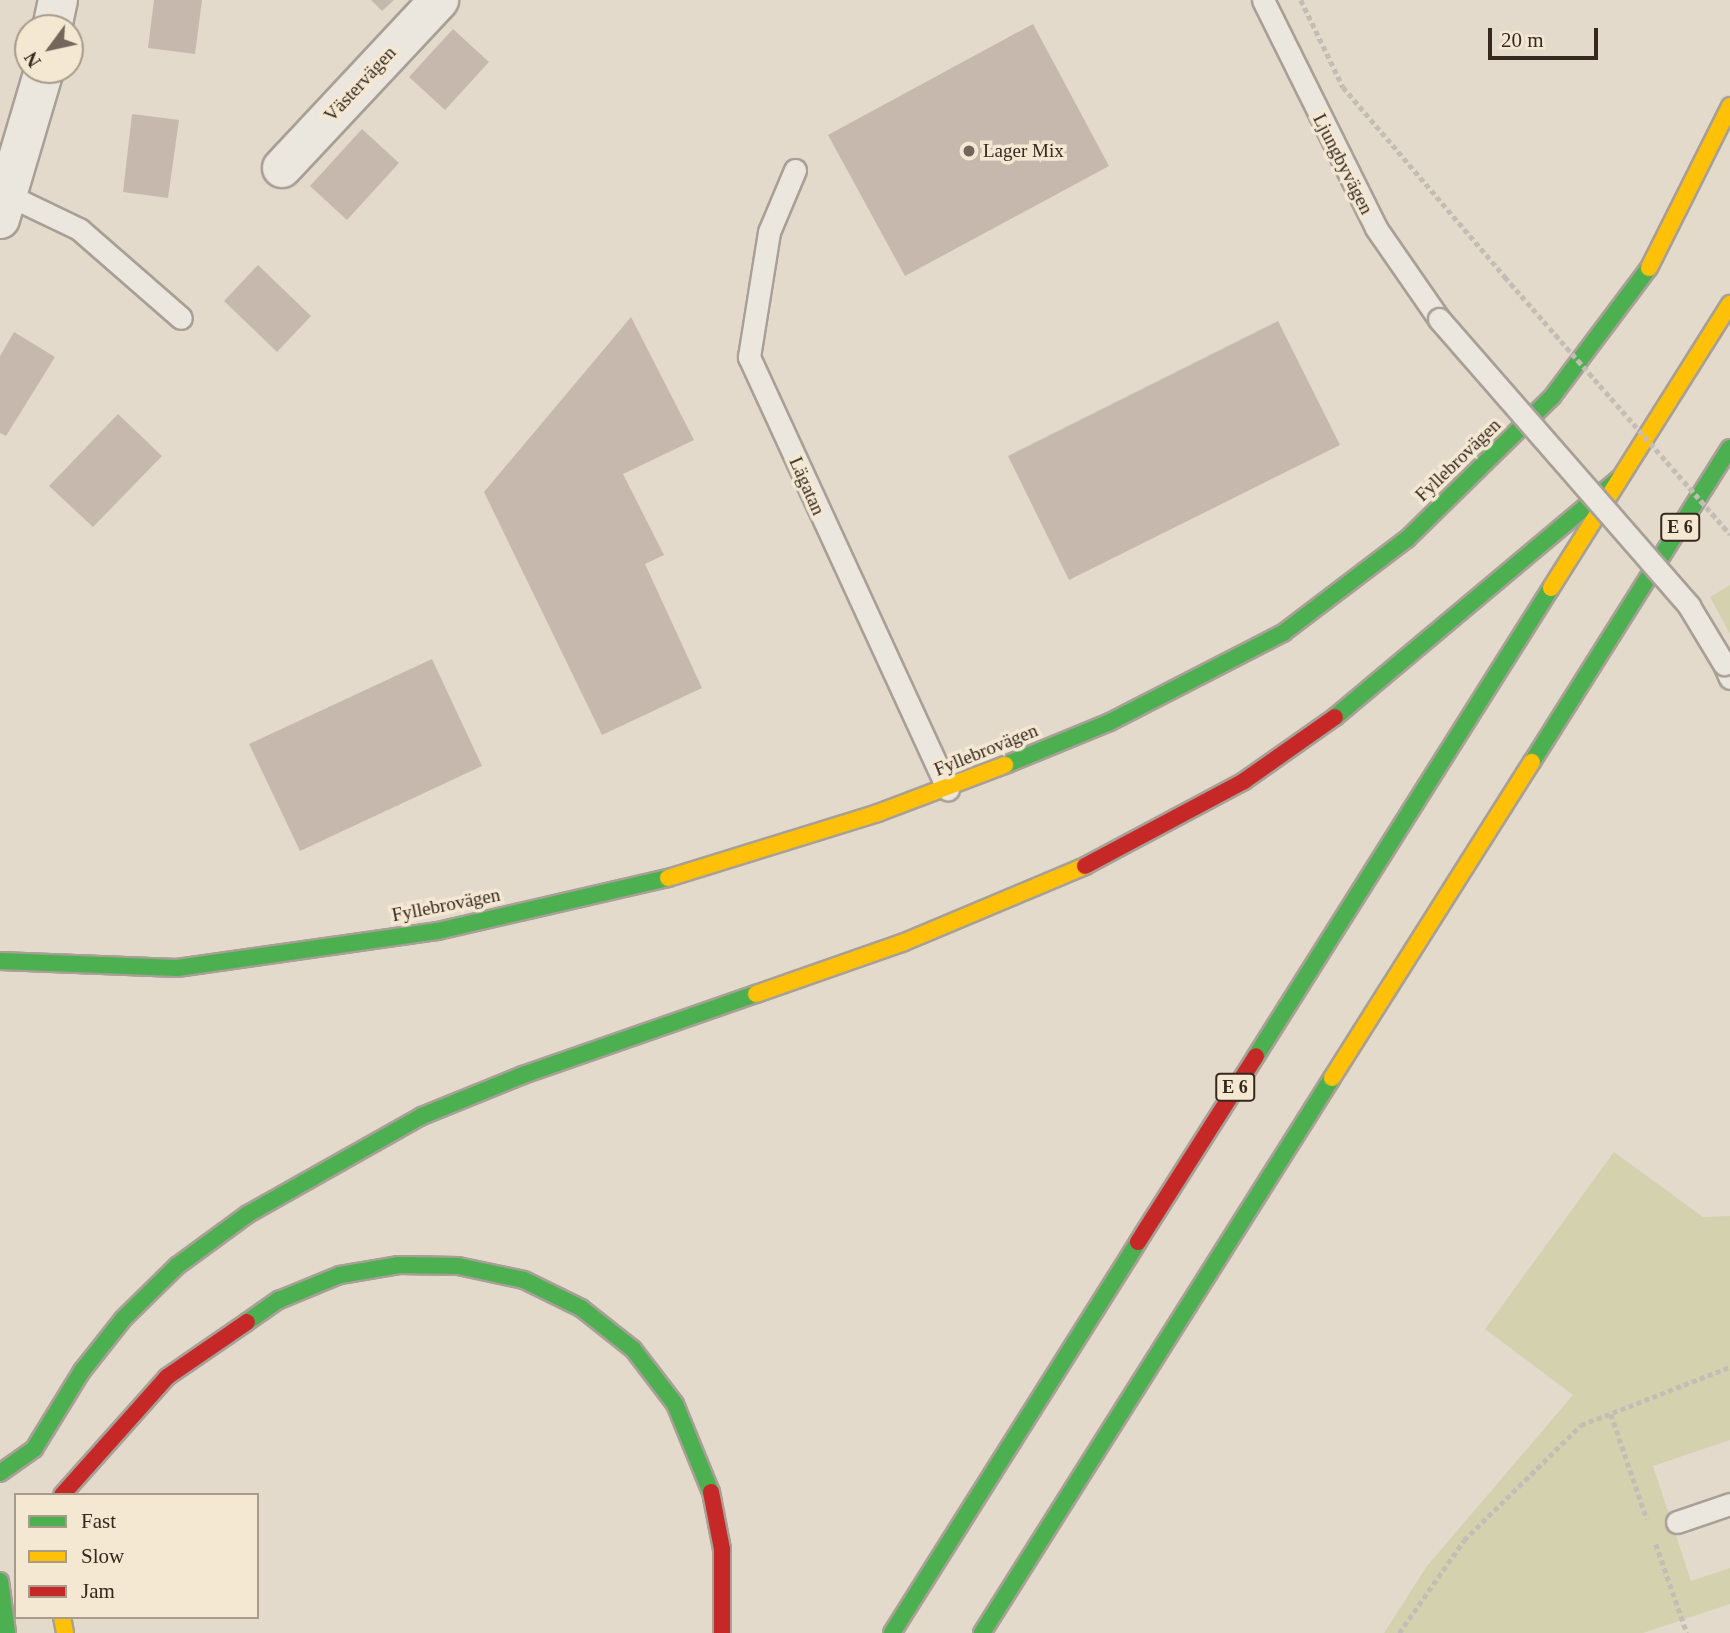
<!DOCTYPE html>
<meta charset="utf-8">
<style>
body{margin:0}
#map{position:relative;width:1730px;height:1633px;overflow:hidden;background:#e3dacc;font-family:"Times New Roman",serif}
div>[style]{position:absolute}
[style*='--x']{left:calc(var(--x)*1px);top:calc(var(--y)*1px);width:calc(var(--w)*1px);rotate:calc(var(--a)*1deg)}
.green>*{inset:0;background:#d4d1af}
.building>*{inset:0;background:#c6b8ad}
.path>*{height:4.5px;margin-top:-2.25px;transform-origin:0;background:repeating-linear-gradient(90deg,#c4bdb5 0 5px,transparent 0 8.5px)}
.roads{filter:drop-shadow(2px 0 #a8a096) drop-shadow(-2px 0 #a8a096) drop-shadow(0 2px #a8a096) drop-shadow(0 -2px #a8a096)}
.lane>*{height:21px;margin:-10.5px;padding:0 10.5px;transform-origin:10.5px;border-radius:10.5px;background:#ebe6de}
.street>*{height:38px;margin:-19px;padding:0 19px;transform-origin:19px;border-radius:19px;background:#ebe6de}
.fast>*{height:16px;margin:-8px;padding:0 8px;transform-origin:8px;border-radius:8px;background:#4caf50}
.slow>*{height:16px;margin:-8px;padding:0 8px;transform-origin:8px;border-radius:8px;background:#ffc107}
.jam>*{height:16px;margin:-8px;padding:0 8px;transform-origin:8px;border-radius:8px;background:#c62828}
.path-bridge>*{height:4.5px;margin-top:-2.25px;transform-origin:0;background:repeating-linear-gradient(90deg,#c4bdb5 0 5px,transparent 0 8.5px)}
.bridges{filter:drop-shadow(2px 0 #a8a096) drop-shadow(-2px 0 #a8a096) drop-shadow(0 2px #a8a096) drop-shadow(0 -2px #a8a096)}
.lane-bridge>*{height:21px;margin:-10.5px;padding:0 10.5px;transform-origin:10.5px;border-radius:10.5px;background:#ebe6de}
.dots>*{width:19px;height:19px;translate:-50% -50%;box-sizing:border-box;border:4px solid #f4e8d2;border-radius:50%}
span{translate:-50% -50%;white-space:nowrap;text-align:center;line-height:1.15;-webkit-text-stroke:7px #f4e8d2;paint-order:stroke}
.shield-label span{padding:2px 5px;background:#f4e8d2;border:2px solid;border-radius:5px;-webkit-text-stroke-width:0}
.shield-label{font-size:18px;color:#36281e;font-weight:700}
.street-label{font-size:19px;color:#36281e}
.poi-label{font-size:19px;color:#36281e}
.left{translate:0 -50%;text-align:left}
.legend{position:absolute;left:14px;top:1493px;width:245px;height:126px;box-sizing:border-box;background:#f4e8d2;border:2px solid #a89b8a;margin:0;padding:9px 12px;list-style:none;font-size:21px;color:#36281e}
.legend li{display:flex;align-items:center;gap:14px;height:35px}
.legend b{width:35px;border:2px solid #a89b8a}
.north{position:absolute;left:14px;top:14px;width:70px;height:70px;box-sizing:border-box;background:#f4e8d2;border:2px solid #a89b8a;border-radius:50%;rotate:237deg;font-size:19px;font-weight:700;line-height:28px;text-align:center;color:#36281e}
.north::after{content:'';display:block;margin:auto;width:24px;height:32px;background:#73665b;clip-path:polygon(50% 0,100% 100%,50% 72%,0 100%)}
.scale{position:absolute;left:1488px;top:28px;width:110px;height:32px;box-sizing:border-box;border:4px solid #36281e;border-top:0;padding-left:9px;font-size:21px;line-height:24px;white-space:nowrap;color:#36281e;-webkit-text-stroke:5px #f4e8d2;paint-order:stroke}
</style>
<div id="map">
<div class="green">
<div style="clip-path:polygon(1730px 585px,1730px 634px,1710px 597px)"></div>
<div style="clip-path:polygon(1614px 1152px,1703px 1217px,1730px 1216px,1730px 1440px,1653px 1466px,1691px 1581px,1730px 1568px,1730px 1604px,1643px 1633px,1384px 1633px,1427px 1566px,1573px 1395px,1485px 1329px)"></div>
</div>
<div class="building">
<div style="clip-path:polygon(154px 0,202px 0,195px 54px,148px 48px)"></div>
<div style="clip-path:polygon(371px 0,394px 0,382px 11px)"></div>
<div style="clip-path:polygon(1033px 24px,1109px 166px,905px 276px,828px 135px)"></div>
<div style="clip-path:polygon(453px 29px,489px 62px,445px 110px,409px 77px)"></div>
<div style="clip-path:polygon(132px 114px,179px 120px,168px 198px,123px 192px)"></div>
<div style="clip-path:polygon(362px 129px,399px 163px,347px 220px,310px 186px)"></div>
<div style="clip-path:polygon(258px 265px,311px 316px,277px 352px,224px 301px)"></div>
<div style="clip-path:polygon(631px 317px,694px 440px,623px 474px,664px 555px,645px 564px,702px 688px,602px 735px,484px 492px)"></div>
<div style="clip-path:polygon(1278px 321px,1340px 445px,1069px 580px,1008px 456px)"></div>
<div style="clip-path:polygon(14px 332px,55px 357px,6px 436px,0 433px,0 356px)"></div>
<div style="clip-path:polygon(118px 414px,162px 456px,93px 527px,49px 486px)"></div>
<div style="clip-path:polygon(432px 659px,482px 766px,300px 851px,249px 744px)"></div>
</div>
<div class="path">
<div style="--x:1301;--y:0;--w:97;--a:64.2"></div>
<div style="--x:1343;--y:87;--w:250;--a:49.5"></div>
<div style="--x:1611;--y:1414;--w:111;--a:71.1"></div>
<div style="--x:1656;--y:1544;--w:94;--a:70.8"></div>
<div style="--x:1399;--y:1633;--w:113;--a:-55"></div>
<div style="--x:1464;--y:1540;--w:164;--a:-44.5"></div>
<div style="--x:1581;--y:1425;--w:160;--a:-21.3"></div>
</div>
<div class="roads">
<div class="lane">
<div style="--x:1263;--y:0;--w:254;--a:63.6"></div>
<div style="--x:1376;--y:228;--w:111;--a:55.3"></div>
<div style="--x:795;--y:170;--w:67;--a:112.8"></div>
<div style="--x:769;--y:232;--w:127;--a:99.1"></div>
<div style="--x:749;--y:357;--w:476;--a:65.3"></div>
<div style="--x:8;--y:195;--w:79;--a:25.6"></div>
<div style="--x:79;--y:229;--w:135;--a:41.1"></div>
<div style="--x:1724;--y:664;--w:15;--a:67"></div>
<div style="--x:1677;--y:1522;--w:56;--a:-18.8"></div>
</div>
<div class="street">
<div style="--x:52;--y:28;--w:29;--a:-78"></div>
<div style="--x:282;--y:168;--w:230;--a:-46.9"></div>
<div style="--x:0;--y:219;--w:155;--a:-73.5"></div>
</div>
<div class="fast">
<div style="--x:1335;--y:717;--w:372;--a:-40"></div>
<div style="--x:1532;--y:762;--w:371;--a:-57.8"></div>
<div style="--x:1005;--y:765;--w:113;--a:-22.3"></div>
<div style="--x:1110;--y:722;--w:195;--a:-27.2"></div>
<div style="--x:1283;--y:633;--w:156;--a:-37.2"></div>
<div style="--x:1407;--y:539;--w:203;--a:-44.4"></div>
<div style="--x:1552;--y:397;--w:161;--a:-53.1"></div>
<div style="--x:0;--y:961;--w:177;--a:2.3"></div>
<div style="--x:177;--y:968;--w:264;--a:-8.1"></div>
<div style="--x:438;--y:931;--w:236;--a:-13"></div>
<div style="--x:1256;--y:1056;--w:553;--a:-57.78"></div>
<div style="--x:247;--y:1322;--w:39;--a:-35"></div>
<div style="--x:279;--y:1300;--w:66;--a:-22.3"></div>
<div style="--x:340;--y:1275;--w:60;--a:-9.6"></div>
<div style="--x:399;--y:1265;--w:59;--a:1"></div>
<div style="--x:458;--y:1266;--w:67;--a:12"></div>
<div style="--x:524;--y:1280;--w:64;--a:26.2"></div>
<div style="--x:581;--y:1308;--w:66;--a:38.3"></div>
<div style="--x:633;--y:1349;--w:69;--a:52.6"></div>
<div style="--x:675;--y:1404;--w:95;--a:67.8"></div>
<div style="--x:0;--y:1473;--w:42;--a:-35.2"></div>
<div style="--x:34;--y:1449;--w:92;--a:-58.4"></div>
<div style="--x:82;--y:1371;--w:66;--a:-51.7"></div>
<div style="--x:123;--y:1319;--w:76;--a:-44.5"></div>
<div style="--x:177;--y:1266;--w:88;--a:-36.2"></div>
<div style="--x:248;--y:1214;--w:200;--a:-29.4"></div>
<div style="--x:422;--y:1116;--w:109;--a:-22.1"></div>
<div style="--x:523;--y:1075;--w:247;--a:-19.2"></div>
<div style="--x:0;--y:1581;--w:52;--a:82.3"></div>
<div style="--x:892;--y:1633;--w:462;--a:-57.8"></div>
<div style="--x:982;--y:1633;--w:656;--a:-57.76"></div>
</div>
<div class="slow">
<div style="--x:1649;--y:268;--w:181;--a:-63.4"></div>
<div style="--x:1551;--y:588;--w:336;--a:-57.8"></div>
<div style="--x:668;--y:878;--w:220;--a:-17.2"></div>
<div style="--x:878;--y:813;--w:136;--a:-20.7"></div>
<div style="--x:756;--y:994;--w:155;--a:-19.3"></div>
<div style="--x:902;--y:943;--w:199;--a:-22.8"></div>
<div style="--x:1332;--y:1078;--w:374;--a:-57.7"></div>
<div style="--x:62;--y:1617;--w:16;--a:79"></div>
</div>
<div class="jam">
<div style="--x:1085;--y:866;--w:180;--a:-28.1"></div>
<div style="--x:1244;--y:781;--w:111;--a:-35.1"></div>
<div style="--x:1138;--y:1242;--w:220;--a:-57.6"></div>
<div style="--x:711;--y:1492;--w:58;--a:79.1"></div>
<div style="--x:722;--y:1549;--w:84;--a:90"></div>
<div style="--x:62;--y:1495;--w:158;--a:-48.3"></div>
<div style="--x:167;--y:1377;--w:97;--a:-34.5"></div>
</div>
</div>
<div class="path-bridge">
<div style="--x:1505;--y:277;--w:342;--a:48.8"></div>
</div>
<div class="bridges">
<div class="lane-bridge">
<div style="--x:1439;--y:319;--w:381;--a:48.9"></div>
<div style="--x:1689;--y:606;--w:68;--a:58.9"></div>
</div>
</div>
<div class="dots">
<div style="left:969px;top:151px;background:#73665b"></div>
</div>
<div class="shield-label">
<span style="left:1680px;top:527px">E 6</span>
<span style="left:1235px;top:1087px">E 6</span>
</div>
<div class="street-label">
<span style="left:360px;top:84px;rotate:-47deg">Västervägen</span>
<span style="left:1343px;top:164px;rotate:63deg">Ljungbyvägen</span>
<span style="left:1458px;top:460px;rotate:-44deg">Fyllebrovägen</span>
<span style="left:807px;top:486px;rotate:66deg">Lägatan</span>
<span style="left:986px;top:750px;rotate:-22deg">Fyllebrovägen</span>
<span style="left:446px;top:905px;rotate:-11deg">Fyllebrovägen</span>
</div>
<div class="poi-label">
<span class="left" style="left:983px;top:151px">Lager Mix</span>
</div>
<ul class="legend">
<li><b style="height:9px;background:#4caf50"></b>Fast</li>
<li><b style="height:9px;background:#ffc107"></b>Slow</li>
<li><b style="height:9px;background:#c62828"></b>Jam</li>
</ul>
<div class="north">N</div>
<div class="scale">20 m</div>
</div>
